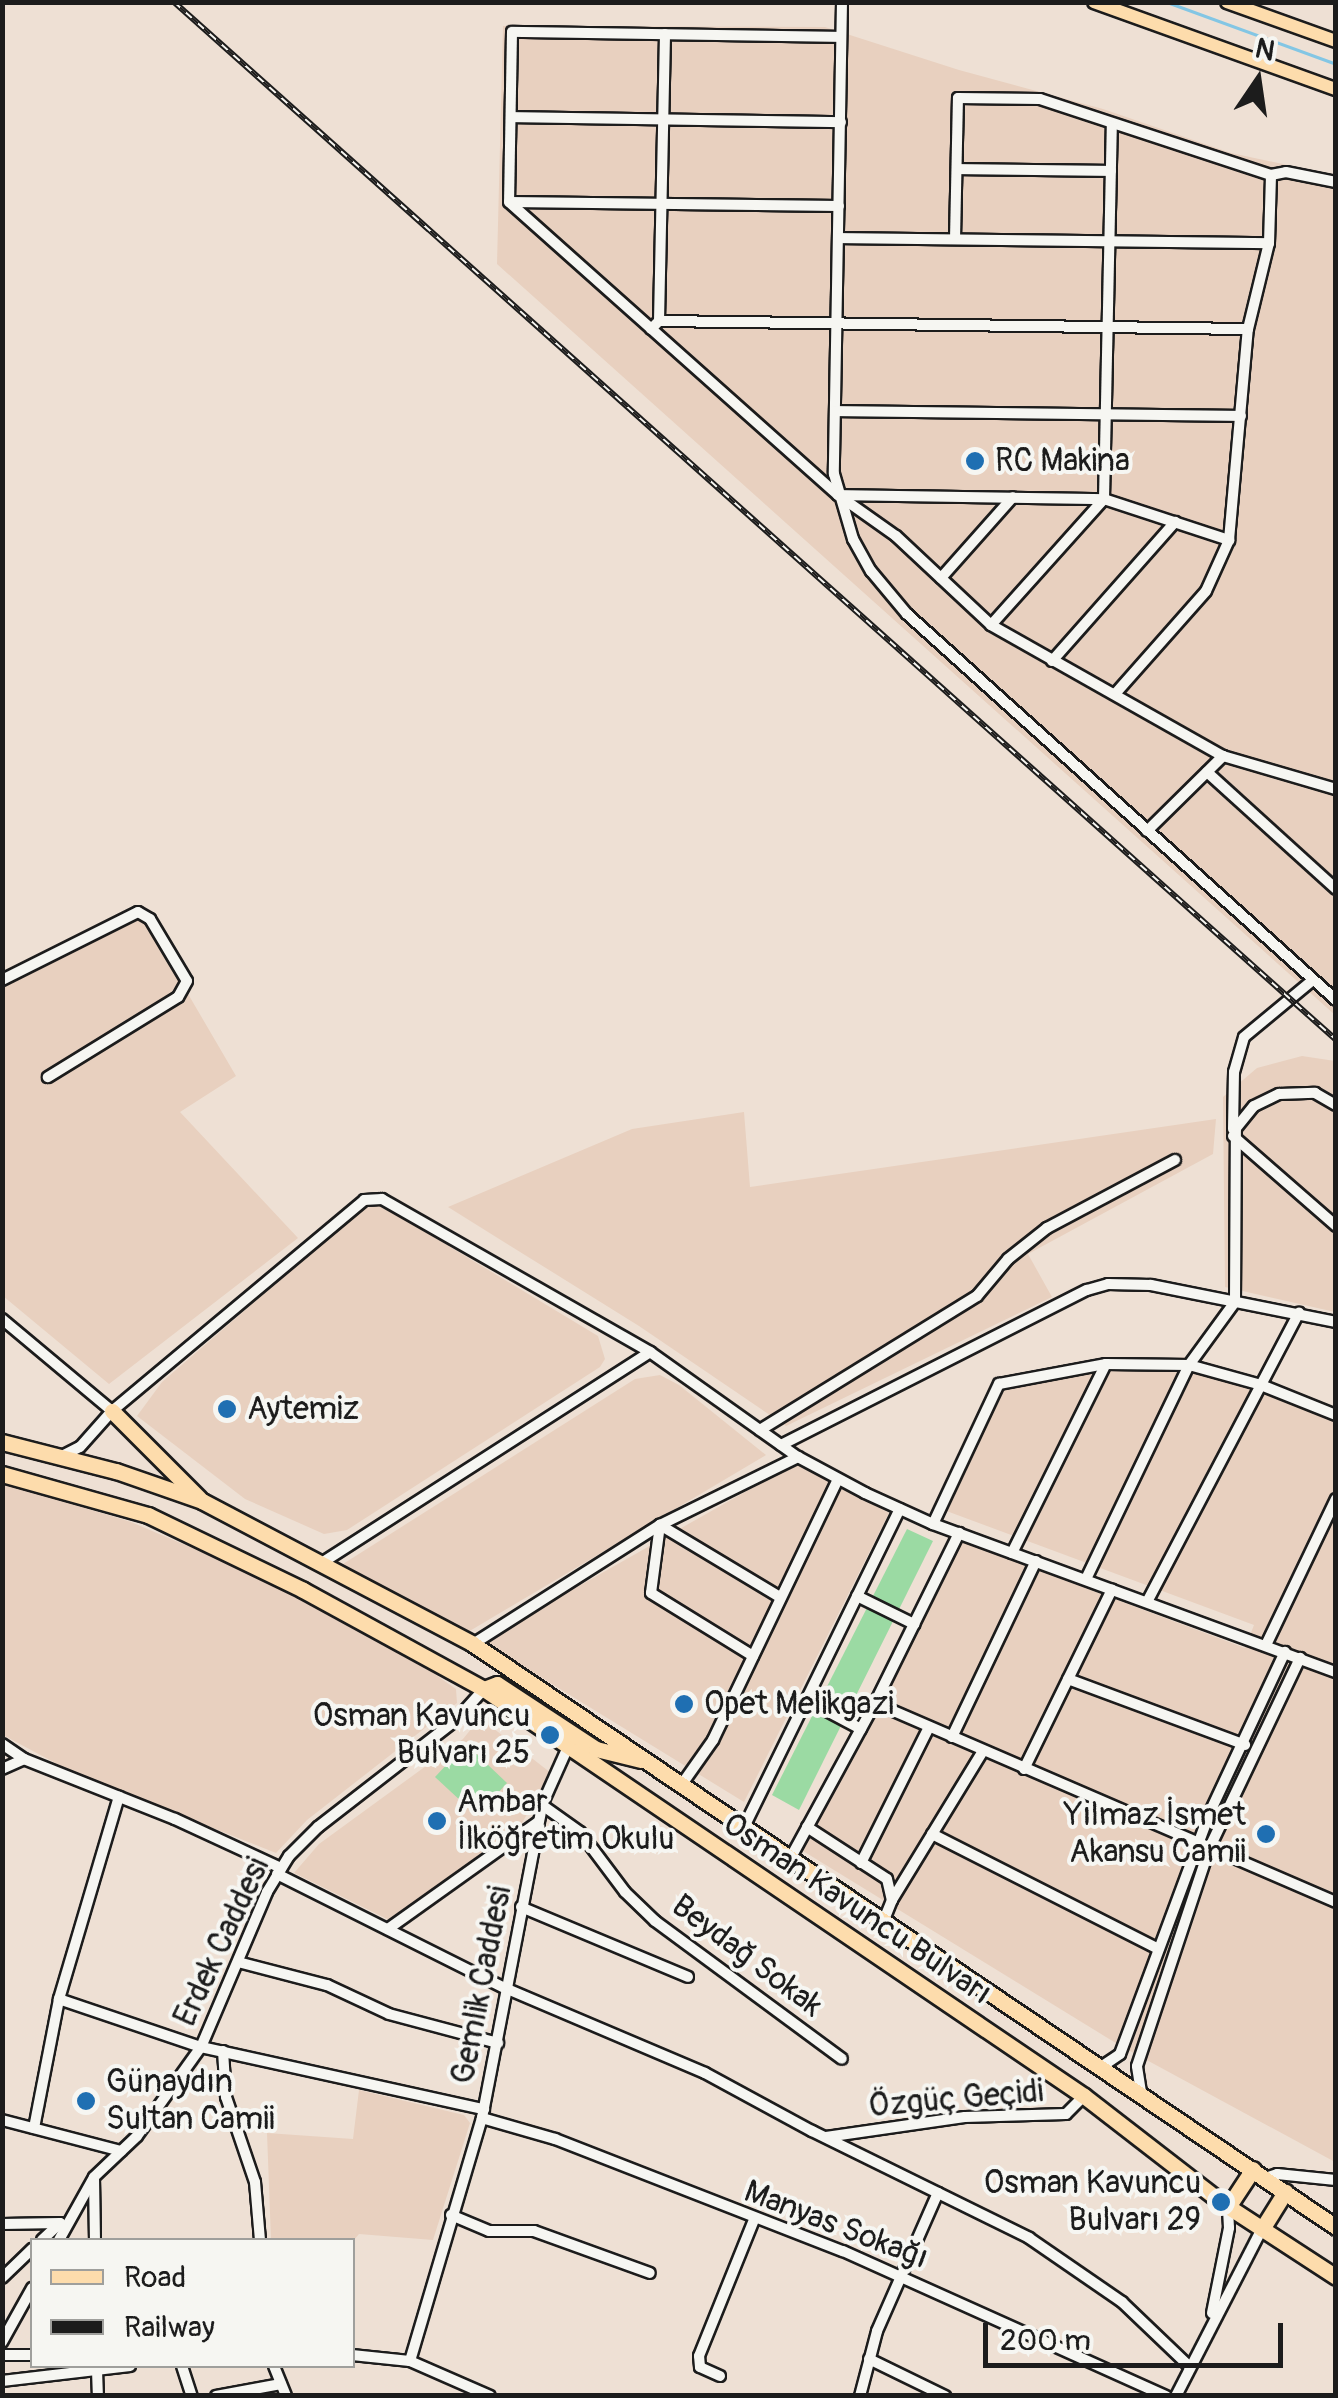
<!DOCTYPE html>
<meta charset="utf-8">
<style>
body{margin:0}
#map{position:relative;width:1338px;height:2398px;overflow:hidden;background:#eee0d4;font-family:Pangolin,sans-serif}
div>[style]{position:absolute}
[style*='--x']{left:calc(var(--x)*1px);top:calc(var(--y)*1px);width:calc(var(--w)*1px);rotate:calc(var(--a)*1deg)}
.built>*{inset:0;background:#e8d0bf}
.green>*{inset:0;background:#9bdaa3}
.stream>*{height:2.5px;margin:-1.25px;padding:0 1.25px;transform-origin:1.25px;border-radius:1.25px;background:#83c6e4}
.roads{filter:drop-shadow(2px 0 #1c1c1c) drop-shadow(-2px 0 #1c1c1c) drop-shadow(0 2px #1c1c1c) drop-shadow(0 -2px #1c1c1c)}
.minor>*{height:10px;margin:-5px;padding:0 5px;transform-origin:5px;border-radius:5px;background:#f6f6f2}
.major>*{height:12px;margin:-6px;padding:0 6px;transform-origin:6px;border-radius:6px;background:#fddcac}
.highway>*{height:15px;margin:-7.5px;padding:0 7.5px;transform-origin:7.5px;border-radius:7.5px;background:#fddcac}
.rail>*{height:6px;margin-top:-3px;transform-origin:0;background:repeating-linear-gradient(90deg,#f6f6f2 0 8px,#1c1c1c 0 16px);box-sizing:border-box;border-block:2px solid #1c1c1c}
.dots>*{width:28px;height:28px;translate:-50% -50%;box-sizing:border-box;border:5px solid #f6f6f2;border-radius:50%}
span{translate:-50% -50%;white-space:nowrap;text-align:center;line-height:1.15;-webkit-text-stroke:8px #f6f6f2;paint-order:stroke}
.poi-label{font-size:32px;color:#1c1c1c}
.left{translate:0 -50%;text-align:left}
.right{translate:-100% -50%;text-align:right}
.street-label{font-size:32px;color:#1c1c1c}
.frame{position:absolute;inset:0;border:5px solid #1c1c1c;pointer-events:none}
.legend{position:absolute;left:30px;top:2238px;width:325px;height:130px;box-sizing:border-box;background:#f6f6f2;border:2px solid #9f9f9c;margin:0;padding:12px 18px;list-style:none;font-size:30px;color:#1c1c1c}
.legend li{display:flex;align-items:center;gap:20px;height:50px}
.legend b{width:50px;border:2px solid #9f9f9c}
.north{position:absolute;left:1208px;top:30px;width:100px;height:100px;-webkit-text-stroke:8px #f6f6f2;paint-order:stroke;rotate:13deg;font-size:28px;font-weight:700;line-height:40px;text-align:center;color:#1c1c1c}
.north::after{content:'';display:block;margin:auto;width:35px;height:45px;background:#1c1c1c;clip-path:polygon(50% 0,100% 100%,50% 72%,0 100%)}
.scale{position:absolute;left:983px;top:2323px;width:300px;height:45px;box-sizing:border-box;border:5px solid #1c1c1c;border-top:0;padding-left:12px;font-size:30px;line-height:35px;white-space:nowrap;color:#1c1c1c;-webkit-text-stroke:8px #f6f6f2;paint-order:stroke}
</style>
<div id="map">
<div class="built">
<div style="clip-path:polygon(503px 26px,825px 27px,959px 70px,1103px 109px,1231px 153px,1335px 175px,1335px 1015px,497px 264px)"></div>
<div style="clip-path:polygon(136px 918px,146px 922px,236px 1076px,180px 1112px,298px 1238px,109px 1384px,3px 1296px,3px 986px)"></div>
<div style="clip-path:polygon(1302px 1056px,1335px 1061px,1335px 1312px,1225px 1287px,1223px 1097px,1257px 1068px)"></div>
<div style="clip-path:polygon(744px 1112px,750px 1187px,1216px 1119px,1213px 1154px,1028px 1254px,1052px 1297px,786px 1426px,639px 1326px,448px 1207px,632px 1129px)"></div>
<div style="clip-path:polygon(372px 1206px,382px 1206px,598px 1336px,605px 1359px,600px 1367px,347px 1530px,324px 1534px,245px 1499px,137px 1416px,162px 1382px,361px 1210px)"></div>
<div style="clip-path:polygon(1184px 1357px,1335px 1418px,1335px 2162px,1119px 2045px,803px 1851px,960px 1541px,1245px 1648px,1254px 1625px,933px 1506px,1007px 1376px)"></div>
<div style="clip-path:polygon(660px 1375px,679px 1385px,766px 1455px,468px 1632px,343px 1564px,635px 1379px)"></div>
<div style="clip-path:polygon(796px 1463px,889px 1513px,744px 1802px,482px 1641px)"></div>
<div style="clip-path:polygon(3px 1483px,131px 1522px,237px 1567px,416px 1661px,456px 1689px,457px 1703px,307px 1820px,276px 1853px,76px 1774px,3px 1735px)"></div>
<div style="clip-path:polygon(480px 1718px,551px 1773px,522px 1823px,505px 1840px,389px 1920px,294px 1873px,319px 1844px,463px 1739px)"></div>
<div style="clip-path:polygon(359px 2090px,464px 2115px,470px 2123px,433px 2240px,359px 2234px,353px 2241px,271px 2240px,267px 2133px,353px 2139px)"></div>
</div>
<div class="green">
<div style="clip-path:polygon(907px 1529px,933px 1541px,799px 1810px,772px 1795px)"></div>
<div style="clip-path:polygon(466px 1744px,507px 1783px,477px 1816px,435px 1777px)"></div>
</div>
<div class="stream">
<div style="--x:1167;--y:2;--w:180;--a:20.1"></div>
</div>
<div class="roads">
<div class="minor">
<div style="--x:842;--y:2;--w:472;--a:91"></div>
<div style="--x:834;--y:474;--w:68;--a:73.7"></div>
<div style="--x:853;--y:539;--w:37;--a:61"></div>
<div style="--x:871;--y:571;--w:56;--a:50.1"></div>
<div style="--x:907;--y:614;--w:577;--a:41.98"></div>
<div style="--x:841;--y:37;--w:329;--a:-179.1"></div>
<div style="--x:512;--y:32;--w:170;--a:91"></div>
<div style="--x:509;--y:202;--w:441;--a:41.7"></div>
<div style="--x:838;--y:495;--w:71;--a:35.3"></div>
<div style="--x:896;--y:536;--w:130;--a:43.1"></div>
<div style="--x:991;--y:625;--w:266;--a:29.5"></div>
<div style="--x:1223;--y:756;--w:118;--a:16.3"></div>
<div style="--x:511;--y:117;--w:330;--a:0.9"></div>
<div style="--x:957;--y:169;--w:154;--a:0.7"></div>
<div style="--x:510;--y:202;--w:329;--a:0.7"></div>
<div style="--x:839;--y:238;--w:430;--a:0.7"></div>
<div style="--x:955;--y:239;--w:141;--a:-88.8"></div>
<div style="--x:958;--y:98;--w:82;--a:0.7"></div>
<div style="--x:1040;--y:99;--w:243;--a:18.2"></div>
<div style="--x:1271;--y:175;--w:15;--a:-11"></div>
<div style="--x:1286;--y:172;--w:51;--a:11.3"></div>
<div style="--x:659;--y:321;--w:287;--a:-88.8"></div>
<div style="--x:651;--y:329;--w:11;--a:-45"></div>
<div style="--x:659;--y:321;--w:589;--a:0.78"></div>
<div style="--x:835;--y:411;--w:406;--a:0.7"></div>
<div style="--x:838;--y:495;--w:266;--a:0.9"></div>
<div style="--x:1104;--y:499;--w:132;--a:18.2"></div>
<div style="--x:941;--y:578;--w:108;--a:-48.4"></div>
<div style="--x:991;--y:625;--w:169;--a:-48.1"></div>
<div style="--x:1104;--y:499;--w:373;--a:-88.8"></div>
<div style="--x:1052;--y:661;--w:186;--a:-48.5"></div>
<div style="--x:1115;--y:694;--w:137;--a:-48.5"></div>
<div style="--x:1206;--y:591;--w:56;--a:-65.7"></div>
<div style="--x:1229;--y:540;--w:212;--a:-84.9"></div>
<div style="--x:1248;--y:329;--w:89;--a:-76.3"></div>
<div style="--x:1269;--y:243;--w:68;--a:-88.3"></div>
<div style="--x:1207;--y:772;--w:174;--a:42.2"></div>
<div style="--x:1147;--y:831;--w:107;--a:-44.6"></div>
<div style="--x:2;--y:980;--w:152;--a:-26.6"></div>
<div style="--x:138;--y:912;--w:14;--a:30"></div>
<div style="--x:150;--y:919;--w:72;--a:59.2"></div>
<div style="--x:187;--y:981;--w:18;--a:119"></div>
<div style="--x:178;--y:997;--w:153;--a:148.4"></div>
<div style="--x:1233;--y:1129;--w:57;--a:-89"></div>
<div style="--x:1234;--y:1072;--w:36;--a:-74"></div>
<div style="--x:1244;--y:1037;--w:89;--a:-39.6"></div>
<div style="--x:1233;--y:1136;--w:137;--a:41.1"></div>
<div style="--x:2;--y:1319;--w:143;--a:39.9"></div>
<div style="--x:760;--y:1430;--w:255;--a:-31.7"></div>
<div style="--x:977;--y:1296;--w:48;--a:-50"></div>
<div style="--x:1008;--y:1259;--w:50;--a:-38.5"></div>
<div style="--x:1047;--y:1228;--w:145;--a:-28"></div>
<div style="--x:781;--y:1445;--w:343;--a:-26.9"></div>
<div style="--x:1087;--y:1290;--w:22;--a:-16"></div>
<div style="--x:1108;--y:1284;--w:43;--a:1.3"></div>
<div style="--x:1151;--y:1285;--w:189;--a:11.3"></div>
<div style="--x:60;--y:1457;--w:22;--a:-27"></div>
<div style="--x:80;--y:1447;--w:48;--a:-48.4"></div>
<div style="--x:112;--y:1411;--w:329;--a:-39.9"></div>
<div style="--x:364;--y:1200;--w:18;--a:-3"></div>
<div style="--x:382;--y:1199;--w:309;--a:29.7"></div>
<div style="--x:650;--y:1352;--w:181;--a:35.4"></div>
<div style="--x:798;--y:1457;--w:76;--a:28.2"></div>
<div style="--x:865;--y:1493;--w:75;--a:24.5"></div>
<div style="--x:933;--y:1524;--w:429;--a:20.2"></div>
<div style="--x:933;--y:1524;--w:155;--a:-64.8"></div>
<div style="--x:999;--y:1384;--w:109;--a:-10.6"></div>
<div style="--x:1106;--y:1364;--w:83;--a:0.7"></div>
<div style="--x:1189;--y:1365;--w:75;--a:15.5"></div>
<div style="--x:1261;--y:1385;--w:81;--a:21.8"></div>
<div style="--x:1012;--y:1553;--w:211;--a:-63.6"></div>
<div style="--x:320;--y:1564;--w:392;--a:-32.7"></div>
<div style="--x:1086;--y:1579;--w:237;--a:-64.3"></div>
<div style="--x:1189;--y:1365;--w:78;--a:-53.9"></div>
<div style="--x:1235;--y:1302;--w:174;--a:-89.7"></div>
<div style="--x:1236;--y:1128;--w:28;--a:-51"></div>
<div style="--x:1254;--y:1106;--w:28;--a:-26"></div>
<div style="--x:1279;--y:1094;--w:36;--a:-2"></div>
<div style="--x:1315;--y:1093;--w:24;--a:30"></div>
<div style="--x:857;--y:1596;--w:64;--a:26.2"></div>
<div style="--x:1147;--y:1602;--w:327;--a:-62.3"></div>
<div style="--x:473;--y:1644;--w:222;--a:-32.5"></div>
<div style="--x:660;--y:1525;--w:154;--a:-26.2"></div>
<div style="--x:1266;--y:1645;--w:162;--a:-64.4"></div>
<div style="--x:753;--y:1656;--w:120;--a:-148.3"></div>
<div style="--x:651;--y:1593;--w:69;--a:-82.5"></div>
<div style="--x:660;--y:1525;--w:140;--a:31"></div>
<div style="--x:1068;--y:1679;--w:189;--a:20.4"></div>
<div style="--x:806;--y:1700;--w:62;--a:27.8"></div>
<div style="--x:875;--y:1703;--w:502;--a:23.35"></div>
<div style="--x:952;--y:1737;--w:195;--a:-64.5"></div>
<div style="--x:2;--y:1744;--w:27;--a:34"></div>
<div style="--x:24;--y:1759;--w:162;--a:21.7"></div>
<div style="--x:175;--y:1819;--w:117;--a:24.8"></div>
<div style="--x:2;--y:1769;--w:24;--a:-24"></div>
<div style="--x:1024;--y:1769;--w:200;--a:-63.9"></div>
<div style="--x:682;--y:1784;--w:54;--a:-54.8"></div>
<div style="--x:713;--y:1740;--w:289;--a:-64.4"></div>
<div style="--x:542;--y:1805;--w:47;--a:35.4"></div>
<div style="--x:580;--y:1832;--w:75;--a:53.1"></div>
<div style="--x:625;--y:1892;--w:42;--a:44"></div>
<div style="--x:655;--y:1921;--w:232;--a:36.4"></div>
<div style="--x:744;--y:1827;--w:354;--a:-63.9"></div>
<div style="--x:807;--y:1827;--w:95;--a:33"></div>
<div style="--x:887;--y:1879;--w:22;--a:77"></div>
<div style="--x:892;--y:1900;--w:24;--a:112"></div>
<div style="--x:932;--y:1834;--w:254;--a:26.9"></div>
<div style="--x:790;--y:1859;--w:178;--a:-61.4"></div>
<div style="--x:875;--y:1703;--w:190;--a:-63.7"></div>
<div style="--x:861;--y:1863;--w:152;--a:-63.4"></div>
<div style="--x:277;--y:1874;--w:255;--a:26.6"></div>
<div style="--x:505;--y:1988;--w:217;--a:23"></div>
<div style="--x:705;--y:2073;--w:122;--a:28.5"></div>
<div style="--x:812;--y:2131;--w:242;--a:26.2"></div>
<div style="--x:1029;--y:2238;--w:113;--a:34.5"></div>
<div style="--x:1122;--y:2302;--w:93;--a:43.7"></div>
<div style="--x:892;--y:1900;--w:175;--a:-58.6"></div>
<div style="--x:521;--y:1907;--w:181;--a:22.7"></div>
<div style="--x:388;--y:1929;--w:184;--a:-35.5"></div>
<div style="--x:238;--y:1962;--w:92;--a:14.5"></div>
<div style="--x:327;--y:1985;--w:68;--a:25.1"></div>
<div style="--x:389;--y:2014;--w:113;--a:14.9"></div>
<div style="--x:59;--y:1999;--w:150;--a:18.7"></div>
<div style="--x:201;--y:2047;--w:290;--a:12.4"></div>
<div style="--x:223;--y:2051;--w:46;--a:86.3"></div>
<div style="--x:226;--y:2097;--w:90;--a:71.2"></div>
<div style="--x:255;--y:2182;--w:58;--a:85.1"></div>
<div style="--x:1101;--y:2067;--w:23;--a:-34"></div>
<div style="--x:1120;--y:2054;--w:258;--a:-69.6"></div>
<div style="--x:1210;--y:1812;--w:177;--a:-64.9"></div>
<div style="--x:1141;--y:2092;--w:26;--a:-99"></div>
<div style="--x:1137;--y:2066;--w:229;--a:-71.6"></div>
<div style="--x:1209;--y:1849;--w:212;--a:-64.5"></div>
<div style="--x:482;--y:2118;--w:76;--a:16"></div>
<div style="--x:555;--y:2139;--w:309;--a:21.3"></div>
<div style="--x:843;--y:2251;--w:354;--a:24.2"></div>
<div style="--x:2;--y:2120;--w:123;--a:14.6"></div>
<div style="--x:34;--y:2128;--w:131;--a:-79"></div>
<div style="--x:59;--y:1999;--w:211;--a:-73.5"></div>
<div style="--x:826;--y:2137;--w:140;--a:-8.2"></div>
<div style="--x:965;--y:2117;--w:101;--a:-1.7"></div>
<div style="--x:1066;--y:2114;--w:25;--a:-45"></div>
<div style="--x:94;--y:2178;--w:62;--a:89.1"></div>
<div style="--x:1265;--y:2178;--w:13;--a:-18"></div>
<div style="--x:1277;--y:2174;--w:59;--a:5.8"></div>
<div style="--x:451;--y:2215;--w:41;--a:22.8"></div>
<div style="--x:489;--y:2231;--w:45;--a:0"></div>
<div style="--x:534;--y:2231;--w:123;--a:19.9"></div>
<div style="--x:2;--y:2224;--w:58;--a:-1"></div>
<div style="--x:42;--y:2240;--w:25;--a:-43"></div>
<div style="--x:59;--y:2240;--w:72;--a:-60.9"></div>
<div style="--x:94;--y:2177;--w:59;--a:-43.6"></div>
<div style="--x:137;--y:2136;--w:110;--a:-54.3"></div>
<div style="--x:201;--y:2047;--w:168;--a:-66.9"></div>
<div style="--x:267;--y:1892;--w:42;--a:-58.6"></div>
<div style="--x:289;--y:1856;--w:41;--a:-45"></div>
<div style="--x:318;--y:1827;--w:175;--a:-37.8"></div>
<div style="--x:456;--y:1720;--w:42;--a:-47.9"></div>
<div style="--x:2;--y:2278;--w:42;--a:-44"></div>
<div style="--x:1212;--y:2313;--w:87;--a:-78.7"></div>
<div style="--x:1229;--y:2228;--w:21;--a:-93"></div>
<div style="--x:2;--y:2342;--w:62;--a:-60.9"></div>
<div style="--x:2;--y:2355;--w:30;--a:0"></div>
<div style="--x:352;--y:2355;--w:58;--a:5.9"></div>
<div style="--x:410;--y:2361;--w:87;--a:23.6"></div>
<div style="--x:869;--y:2359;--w:85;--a:26"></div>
<div style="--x:410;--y:2361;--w:253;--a:-73.5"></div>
<div style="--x:482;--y:2118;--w:319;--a:-79.1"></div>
<div style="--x:542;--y:1805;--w:64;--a:-65.9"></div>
<div style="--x:182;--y:2366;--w:32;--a:72"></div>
<div style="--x:274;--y:2366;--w:32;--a:68"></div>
<div style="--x:97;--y:2370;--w:26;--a:88"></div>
<div style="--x:720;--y:2376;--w:22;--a:-156"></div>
<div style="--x:700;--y:2367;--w:11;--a:-95"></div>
<div style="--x:699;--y:2356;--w:147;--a:-68"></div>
<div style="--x:2;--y:2381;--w:129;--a:-6.7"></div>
<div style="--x:216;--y:2396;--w:66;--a:-10.5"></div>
<div style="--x:860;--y:2396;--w:67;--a:-75.3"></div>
<div style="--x:877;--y:2331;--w:151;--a:-66.2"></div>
<div style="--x:1176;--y:2396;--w:188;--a:-62.8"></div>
</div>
<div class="major">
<div style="--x:1094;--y:2;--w:257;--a:19.8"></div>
<div style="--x:1227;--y:2;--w:116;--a:19.7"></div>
</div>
<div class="highway">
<div style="--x:112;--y:1411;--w:123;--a:45"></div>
<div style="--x:2;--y:1442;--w:118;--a:14.3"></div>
<div style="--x:116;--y:1471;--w:91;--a:19.2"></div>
<div style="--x:202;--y:1501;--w:306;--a:27.8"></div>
<div style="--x:473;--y:1644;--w:1041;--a:34.04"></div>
<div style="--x:2;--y:1474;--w:152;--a:15.7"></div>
<div style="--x:148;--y:1515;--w:172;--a:25.8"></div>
<div style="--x:303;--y:1590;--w:206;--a:28.7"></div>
<div style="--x:484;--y:1689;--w:725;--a:34.15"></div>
<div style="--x:1084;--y:2096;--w:173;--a:37.7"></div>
<div style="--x:1221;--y:2202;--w:137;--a:33.1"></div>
<div style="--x:484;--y:1689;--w:14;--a:-21"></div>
<div style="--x:497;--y:1684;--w:118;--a:33.3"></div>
<div style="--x:596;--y:1749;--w:46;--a:13.7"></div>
<div style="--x:1228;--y:2207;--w:45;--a:-56.7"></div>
<div style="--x:1262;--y:2229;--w:44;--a:-58.1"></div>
</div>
</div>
<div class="rail">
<div style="--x:174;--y:2;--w:1558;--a:41.77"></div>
</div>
<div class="dots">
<div style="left:975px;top:461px;background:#1f6fb2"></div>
<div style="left:227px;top:1409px;background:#1f6fb2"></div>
<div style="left:684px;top:1704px;background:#1f6fb2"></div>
<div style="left:550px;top:1735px;background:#1f6fb2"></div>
<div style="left:437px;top:1821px;background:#1f6fb2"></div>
<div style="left:1266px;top:1834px;background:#1f6fb2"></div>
<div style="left:86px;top:2101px;background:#1f6fb2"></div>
<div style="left:1221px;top:2202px;background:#1f6fb2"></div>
</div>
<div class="poi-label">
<span class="left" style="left:995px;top:461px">RC Makina</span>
<span class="left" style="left:247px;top:1409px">Aytemiz</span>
<span class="left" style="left:704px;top:1704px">Opet Melikgazi</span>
<span class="right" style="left:530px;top:1735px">Osman Kavuncu<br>Bulvarı 25</span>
<span class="left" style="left:457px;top:1821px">Ambar<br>İlköğretim Okulu</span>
<span class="right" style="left:1246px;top:1834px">Yılmaz İsmet<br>Akansu Camii</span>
<span class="left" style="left:106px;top:2101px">Günaydın<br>Sultan Camii</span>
<span class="right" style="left:1201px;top:2202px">Osman Kavuncu<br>Bulvarı 29</span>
</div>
<div class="street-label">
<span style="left:857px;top:1909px;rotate:34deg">Osman Kavuncu Bulvarı</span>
<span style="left:222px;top:1942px;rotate:-65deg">Erdek Caddesi</span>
<span style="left:747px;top:1956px;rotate:37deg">Beydağ Sokak</span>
<span style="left:482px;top:1985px;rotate:-79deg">Gemlik Caddesi</span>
<span style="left:956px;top:2099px;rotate:-5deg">Özgüç Geçidi</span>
<span style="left:836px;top:2225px;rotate:21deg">Manyas Sokağı</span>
</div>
<div class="frame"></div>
<ul class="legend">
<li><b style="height:12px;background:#fddcac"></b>Road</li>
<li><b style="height:12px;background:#1c1c1c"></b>Railway</li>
</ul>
<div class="north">N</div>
<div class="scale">200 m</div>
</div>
